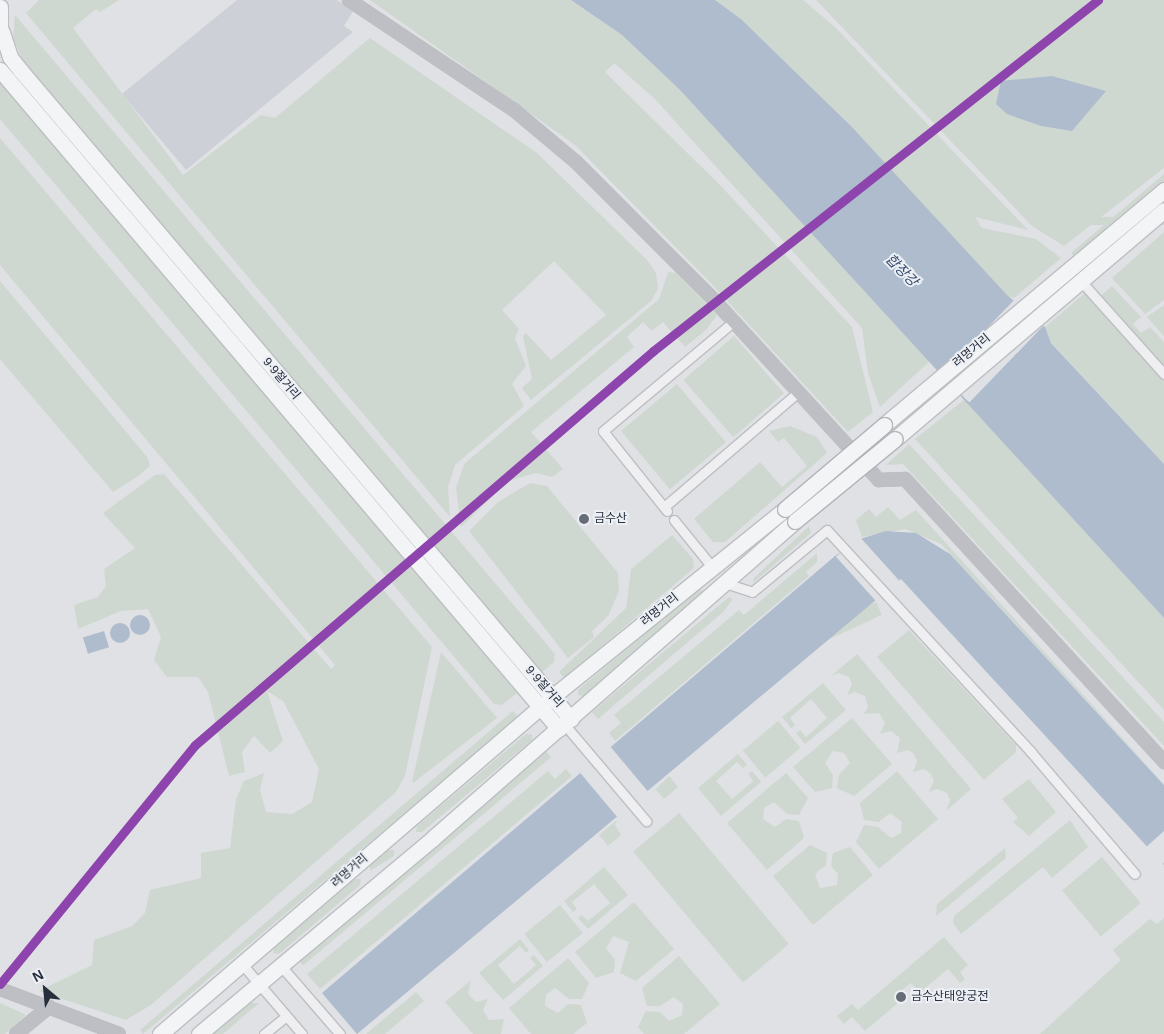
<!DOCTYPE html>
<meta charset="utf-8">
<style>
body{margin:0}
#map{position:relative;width:1164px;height:1034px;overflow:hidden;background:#dfe1e4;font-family:Helvetica,"Noto Sans KR",sans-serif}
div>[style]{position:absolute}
.built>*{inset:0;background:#cdd0d7}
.green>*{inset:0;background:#cfd8d0;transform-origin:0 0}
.water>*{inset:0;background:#aebcce;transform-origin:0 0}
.round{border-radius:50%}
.pier>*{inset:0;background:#dfe1e4;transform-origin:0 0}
.roads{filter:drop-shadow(1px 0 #bdbfc2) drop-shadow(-1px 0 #bdbfc2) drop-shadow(0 1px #bdbfc2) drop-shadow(0 -1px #bdbfc2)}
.street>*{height:9px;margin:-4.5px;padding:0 4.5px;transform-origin:4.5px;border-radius:4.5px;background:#efeff1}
.secondary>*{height:12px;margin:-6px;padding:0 6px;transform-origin:6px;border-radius:6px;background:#bdbfc4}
.highway>*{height:15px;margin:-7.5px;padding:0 7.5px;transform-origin:7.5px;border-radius:7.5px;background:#f3f4f5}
.bridges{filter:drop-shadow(1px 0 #b1b4b9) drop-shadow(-1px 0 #b1b4b9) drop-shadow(0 1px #b1b4b9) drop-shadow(0 -1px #b1b4b9)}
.highway-bridge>*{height:15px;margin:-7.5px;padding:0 7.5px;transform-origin:7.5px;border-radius:7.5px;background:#f3f4f5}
.metro-1>*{height:9px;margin:-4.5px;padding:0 4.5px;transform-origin:4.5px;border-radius:4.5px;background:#8e44ad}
.dots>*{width:14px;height:14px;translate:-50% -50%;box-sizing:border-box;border:2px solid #eceff4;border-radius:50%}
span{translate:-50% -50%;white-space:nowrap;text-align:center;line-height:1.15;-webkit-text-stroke:4px #eceff4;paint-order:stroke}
.street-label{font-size:12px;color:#272e3c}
.poi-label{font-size:12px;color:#272e3c}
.left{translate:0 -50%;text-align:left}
.water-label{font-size:14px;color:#334a6e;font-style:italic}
.north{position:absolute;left:20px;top:964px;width:50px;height:50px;-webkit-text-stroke:4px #eceff4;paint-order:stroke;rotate:332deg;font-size:14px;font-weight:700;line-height:20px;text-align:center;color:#272e3c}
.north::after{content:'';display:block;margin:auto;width:18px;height:22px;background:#272e3c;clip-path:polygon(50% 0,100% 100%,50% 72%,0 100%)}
</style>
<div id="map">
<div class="built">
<div style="clip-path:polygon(237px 0,337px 0,353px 11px,344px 26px,353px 32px,186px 170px,122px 94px)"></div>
</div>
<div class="green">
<div style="clip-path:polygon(39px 0,119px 0,100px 12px,96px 9px,73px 28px,183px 175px,261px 115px,275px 118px,370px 38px,537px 153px,647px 260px,656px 273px,658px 289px,651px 301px,531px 400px,522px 388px,532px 379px,523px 336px,526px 333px,551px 360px,606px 315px,554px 261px,502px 310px,519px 329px,515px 338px,526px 366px,512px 384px,524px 406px,455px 465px,448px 487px,450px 517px,26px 13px)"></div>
<div style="clip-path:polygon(370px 0,571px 0,622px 35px,680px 90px,931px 360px,880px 407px,868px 373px,862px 328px,654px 98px,614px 63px,605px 72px,721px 186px,852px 327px,873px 412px,848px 432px,707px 279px,575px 145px)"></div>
<div style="clip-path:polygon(715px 0,803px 0,835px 27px,1028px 230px,975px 217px,982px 228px,1036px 239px,1061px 258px,1014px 298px,1007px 296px,852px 127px,741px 19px)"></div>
<div style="clip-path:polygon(816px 0,1164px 0,1164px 168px,1064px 246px,1032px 226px)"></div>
<div style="clip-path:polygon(15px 15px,555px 654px,554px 662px,540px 674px,24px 63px,13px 38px)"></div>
<div style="clip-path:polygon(0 81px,517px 693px,502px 705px,494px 704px,0 119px)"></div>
<div style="clip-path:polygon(0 138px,432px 647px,405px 776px,396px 792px,151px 1005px,126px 1020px,39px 991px,92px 965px,94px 940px,132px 926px,145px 913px,150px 890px,201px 878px,201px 853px,230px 848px,236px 799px,244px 781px,264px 773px,260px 790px,266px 812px,292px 814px,312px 802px,319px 769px,283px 701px,267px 691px,283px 741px,270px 753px,254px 736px,242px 752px,245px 772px,229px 776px,208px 692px,198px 677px,167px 677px,154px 660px,161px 637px,148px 609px,121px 611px,78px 629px,74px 605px,98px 597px,106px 586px,104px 569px,135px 548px,103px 513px,155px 475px,164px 474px,331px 669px,335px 665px,0 265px)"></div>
<div style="clip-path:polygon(1164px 174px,1164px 181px,1074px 256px,1071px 253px)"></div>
<div style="left:1164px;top:217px;width:8px;height:94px;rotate:90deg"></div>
<div style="clip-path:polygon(1164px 232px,1164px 300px,1145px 314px,1112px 278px)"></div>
<div style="clip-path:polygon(668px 272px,676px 273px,717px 315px,706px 330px,685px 347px,663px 322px,652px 331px,643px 322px,627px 337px,634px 347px,531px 432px,563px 469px,552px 477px,536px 473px,508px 481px,461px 527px,456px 488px,464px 464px,659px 299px)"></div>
<div style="clip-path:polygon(0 281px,148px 458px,150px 466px,138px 476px,113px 492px,0 359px)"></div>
<div style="clip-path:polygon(1112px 286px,1141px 317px,1133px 324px,1141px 333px,1150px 327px,1164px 342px,1164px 370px,1098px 298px)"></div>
<div style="clip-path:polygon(1085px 293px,1164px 378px,1164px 464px,1048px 339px,1045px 327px)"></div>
<div style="clip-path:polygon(1164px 305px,1164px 336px,1147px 317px)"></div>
<div style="left:734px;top:336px;width:76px;height:67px;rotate:49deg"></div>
<div style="left:677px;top:384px;width:76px;height:73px;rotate:50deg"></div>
<div style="clip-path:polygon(965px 399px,1164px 618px,1164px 710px,915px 439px)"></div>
<div style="clip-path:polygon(790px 426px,817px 437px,827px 453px,725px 542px,713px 542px,694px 519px,760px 462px,782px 487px,807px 466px,784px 438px,778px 442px,769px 431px)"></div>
<div style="clip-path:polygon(909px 444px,1164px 722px,1164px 746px,903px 464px,886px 465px)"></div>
<div style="clip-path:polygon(530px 483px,547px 486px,618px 573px,619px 591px,608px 616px,592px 631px,594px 637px,568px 658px,469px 531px,498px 502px)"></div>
<div style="clip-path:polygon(888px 507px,900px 520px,916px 510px,1164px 784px,941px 544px,905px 529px,862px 537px,856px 520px,869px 509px,876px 517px)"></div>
<div style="clip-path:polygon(809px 526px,811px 533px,753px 583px,754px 578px)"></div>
<div style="clip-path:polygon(672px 535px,693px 559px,694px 568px,564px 678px,559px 672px,626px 608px,631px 569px)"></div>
<div style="clip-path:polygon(817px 553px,817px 562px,806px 572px,809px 576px,615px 741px,609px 733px,621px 723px,614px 715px,739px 610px,744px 615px)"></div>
<div style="clip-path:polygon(697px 590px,703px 590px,702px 596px,584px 696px,578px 695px,578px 690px)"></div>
<div style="clip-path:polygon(729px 597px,733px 599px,723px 612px,598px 719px,592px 712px)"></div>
<div style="left:876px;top:602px;width:14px;height:61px;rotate:65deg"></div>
<div style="clip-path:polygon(909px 630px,1016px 745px,1016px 752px,984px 780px,877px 657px)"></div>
<div style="clip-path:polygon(441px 652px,497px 718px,413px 783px,412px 782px)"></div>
<div style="clip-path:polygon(857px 654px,971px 789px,946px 811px,950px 800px,947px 793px,937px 789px,929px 792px,934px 781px,931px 774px,924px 769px,913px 772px,917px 762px,914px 754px,908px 750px,897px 753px,900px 738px,891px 731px,880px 734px,885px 723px,879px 713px,864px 714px,868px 707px,865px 696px,855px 692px,847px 695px,852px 684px,849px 677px,838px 673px,831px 676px)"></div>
<div style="clip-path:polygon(823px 683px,846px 710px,805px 744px,796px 733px,800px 730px,806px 737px,827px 718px,811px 699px,790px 718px,795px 725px,791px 728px,782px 717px)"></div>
<div style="clip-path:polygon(513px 711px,518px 717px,143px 1034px,140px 1030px)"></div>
<div style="clip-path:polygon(852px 718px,892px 764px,854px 796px,837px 788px,839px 775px,850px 763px,844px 753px,833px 751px,825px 763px,833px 775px,832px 788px,815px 792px,793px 767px)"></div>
<div style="left:778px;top:721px;width:35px;height:46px;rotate:50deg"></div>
<div style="clip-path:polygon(526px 734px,532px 734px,532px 740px,422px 832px,416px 832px,417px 826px)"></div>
<div style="left:546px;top:751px;width:8px;height:324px;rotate:50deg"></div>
<div style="clip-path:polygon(738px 754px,747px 765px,743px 768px,737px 762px,716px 781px,732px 799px,753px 781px,748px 774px,752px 771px,761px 782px,721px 816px,698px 788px)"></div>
<div style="clip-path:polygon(566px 769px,572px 776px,320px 989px,307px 974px,548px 771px,555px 779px)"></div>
<div style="clip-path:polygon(897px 771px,938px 819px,879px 869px,856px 842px,864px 825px,878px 827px,891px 838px,901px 833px,902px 822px,890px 813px,879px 822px,864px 820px,860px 803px)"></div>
<div style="clip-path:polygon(786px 773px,808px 798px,799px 815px,787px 814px,774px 802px,764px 808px,763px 819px,775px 827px,786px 819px,799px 821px,804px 838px,767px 870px,727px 823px)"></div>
<div style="clip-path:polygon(669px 776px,678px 787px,664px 799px,656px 790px,651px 794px)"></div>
<div style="clip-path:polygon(1029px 779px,1056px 812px,1029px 836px,1013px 822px,1018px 818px,1002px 799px)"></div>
<div style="left:679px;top:813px;width:171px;height:60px;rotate:50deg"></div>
<div style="clip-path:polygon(617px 820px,615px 825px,621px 835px,608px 846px,599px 835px)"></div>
<div style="clip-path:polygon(1070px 820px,1088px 847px,1052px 878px,1043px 867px,961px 934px,953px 923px,954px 916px)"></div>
<div style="clip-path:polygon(810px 845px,827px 853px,826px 865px,815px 874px,820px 888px,837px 885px,838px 874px,831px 866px,833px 853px,850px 847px,873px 875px,813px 925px,773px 876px)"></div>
<div style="clip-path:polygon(1005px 848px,1006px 858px,936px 916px,937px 904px)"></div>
<div style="clip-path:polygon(389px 850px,394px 850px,394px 856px,370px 871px,370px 865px)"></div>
<div style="left:1102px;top:857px;width:60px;height:52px;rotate:50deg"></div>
<div style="clip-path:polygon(604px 867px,628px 895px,588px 929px,578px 918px,582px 915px,588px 921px,610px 903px,594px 884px,572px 902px,577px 909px,573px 912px,564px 901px)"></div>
<div style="clip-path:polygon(355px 879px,361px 879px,360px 885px,279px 954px,273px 953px,274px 948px)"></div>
<div style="clip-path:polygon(634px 902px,674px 949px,636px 981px,620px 973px,629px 942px,613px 936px,606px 949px,615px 959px,614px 972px,596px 978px,575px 952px)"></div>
<div style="left:560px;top:905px;width:36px;height:46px;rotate:51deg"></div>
<div style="clip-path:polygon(1164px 918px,1164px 1034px,1040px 1034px,1121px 960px,1113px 950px,1150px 919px,1157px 924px)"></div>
<div style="clip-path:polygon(944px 937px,968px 965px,960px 972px,965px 979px,960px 983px,948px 969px,920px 992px,911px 983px,894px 997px,898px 1003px,865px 1031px,852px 1017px,844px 1024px,837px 1016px,852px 1004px,858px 1010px)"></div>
<div style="clip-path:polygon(520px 939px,529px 950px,526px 953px,520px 946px,498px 965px,514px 984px,536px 965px,530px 958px,534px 955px,543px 966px,503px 1000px,479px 973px)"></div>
<div style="clip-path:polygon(679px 956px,720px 1004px,684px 1034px,644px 1034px,638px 1027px,646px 1011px,660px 1012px,669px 1021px,682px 1015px,683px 1004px,674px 997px,660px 1006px,647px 1006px,642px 988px)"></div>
<div style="clip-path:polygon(568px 958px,589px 983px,582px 999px,569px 999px,555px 988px,546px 995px,545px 1006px,558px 1013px,568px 1004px,581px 1005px,587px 1023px,573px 1034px,531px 1034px,509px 1008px)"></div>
<div style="clip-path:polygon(471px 980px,468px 994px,476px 1002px,488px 999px,483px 1010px,489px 1020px,504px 1019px,501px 1034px,473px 1034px,445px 1002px)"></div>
<div style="clip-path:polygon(416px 992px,424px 1001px,385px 1034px,366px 1034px)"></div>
<div style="clip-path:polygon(0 1003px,26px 1015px,5px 1034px,0 1034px)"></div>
<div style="clip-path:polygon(251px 1003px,259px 1003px,223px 1034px,213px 1034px)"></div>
</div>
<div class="water">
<div style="clip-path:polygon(571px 0,715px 0,741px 19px,852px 127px,1007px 295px,1045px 327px,1051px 343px,1164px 464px,1164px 618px,680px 90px,622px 35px)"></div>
<div style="clip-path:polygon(1052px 76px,1106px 91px,1072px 131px,1041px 126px,1007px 114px,996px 104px,1001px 81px)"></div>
<div style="clip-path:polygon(886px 531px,916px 533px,950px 554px,1164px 785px,1164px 865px,901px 579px,357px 1034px,322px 993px,835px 556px,860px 539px)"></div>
<div class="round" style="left:130px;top:615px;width:20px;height:20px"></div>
<div class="round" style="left:110px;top:623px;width:20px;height:20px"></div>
<div style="left:104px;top:631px;width:17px;height:22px;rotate:73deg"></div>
</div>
<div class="pier">
<div style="left:1017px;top:297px;width:39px;height:109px;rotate:44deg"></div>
<div style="left:859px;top:536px;width:62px;height:31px;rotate:48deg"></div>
<div style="left:609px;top:745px;width:64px;height:40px;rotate:50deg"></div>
<div style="clip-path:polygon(1164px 831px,1164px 863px,1161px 865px,1145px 848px)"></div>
</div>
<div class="roads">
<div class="street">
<div style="left:1080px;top:280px;width:126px;rotate:48.2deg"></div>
<div style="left:664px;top:507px;width:177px;rotate:-40.6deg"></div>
<div style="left:667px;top:511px;width:102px;rotate:-128.7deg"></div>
<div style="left:603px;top:431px;width:171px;rotate:-40deg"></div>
<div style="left:674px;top:520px;width:62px;rotate:50.9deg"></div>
<div style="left:725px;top:583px;width:28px;rotate:18deg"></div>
<div style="left:752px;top:592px;width:97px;rotate:-39.6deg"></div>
<div style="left:827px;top:530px;width:301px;rotate:47.4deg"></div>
<div style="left:1031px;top:752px;width:160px;rotate:49.6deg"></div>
<div style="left:565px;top:725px;width:126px;rotate:49.8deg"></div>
<div style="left:242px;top:964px;width:92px;rotate:49.4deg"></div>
<div style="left:281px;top:966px;width:90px;rotate:49.1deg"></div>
<div style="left:264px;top:1034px;width:28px;rotate:-39deg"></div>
</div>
<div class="secondary">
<div style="left:349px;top:0;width:198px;rotate:33.7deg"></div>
<div style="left:514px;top:110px;width:81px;rotate:40deg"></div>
<div style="left:576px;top:162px;width:194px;rotate:45deg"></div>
<div style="left:713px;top:299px;width:246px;rotate:47.5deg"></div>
<div style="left:879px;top:480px;width:26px;rotate:-2deg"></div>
<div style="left:905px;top:479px;width:384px;rotate:47.5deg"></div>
<div style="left:0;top:989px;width:127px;rotate:20.7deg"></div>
<div style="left:16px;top:1034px;width:43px;rotate:-39.3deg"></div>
</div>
<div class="highway">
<div style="left:0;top:7px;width:29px;rotate:90deg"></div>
<div style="left:2px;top:32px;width:26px;rotate:72deg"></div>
<div style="left:10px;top:57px;width:18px;rotate:52deg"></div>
<div style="left:21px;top:71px;width:850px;rotate:49.68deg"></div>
<div style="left:0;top:70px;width:864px;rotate:49.69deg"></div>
<div style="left:884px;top:425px;width:366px;rotate:-40deg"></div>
<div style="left:895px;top:439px;width:353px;rotate:-40.4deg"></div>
<div style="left:160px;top:1034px;width:517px;rotate:-40.69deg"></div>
<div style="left:552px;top:697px;width:299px;rotate:-38.9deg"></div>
<div style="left:199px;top:1034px;width:305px;rotate:-39.9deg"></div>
<div style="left:433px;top:838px;width:481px;rotate:-41.2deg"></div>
</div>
</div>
<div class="bridges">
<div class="highway-bridge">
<div style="left:785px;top:509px;width:130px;rotate:-40.3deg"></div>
<div style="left:795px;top:521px;width:129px;rotate:-39.4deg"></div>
</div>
</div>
<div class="metro-1">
<div style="left:0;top:984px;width:308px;rotate:-50.8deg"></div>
<div style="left:195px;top:745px;width:604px;rotate:-40.7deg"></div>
<div style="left:653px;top:351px;width:567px;rotate:-38.27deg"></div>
</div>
<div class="dots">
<div style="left:584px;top:519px;background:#676d77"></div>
<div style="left:901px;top:997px;background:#676d77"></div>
</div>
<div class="street-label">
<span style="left:972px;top:351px;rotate:-40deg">려명거리</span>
<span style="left:281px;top:379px;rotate:50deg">9·9절거리</span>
<span style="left:660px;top:610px;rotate:-39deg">려명거리</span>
<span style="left:544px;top:687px;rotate:49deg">9·9절거리</span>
<span style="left:350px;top:871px;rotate:-41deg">려명거리</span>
</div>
<div class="poi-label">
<span class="left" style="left:594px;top:519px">금수산</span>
<span class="left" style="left:911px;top:997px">금수산태양궁전</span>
</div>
<div class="water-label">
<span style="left:902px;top:270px;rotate:45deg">합장강</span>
</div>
<div class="north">N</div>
</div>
